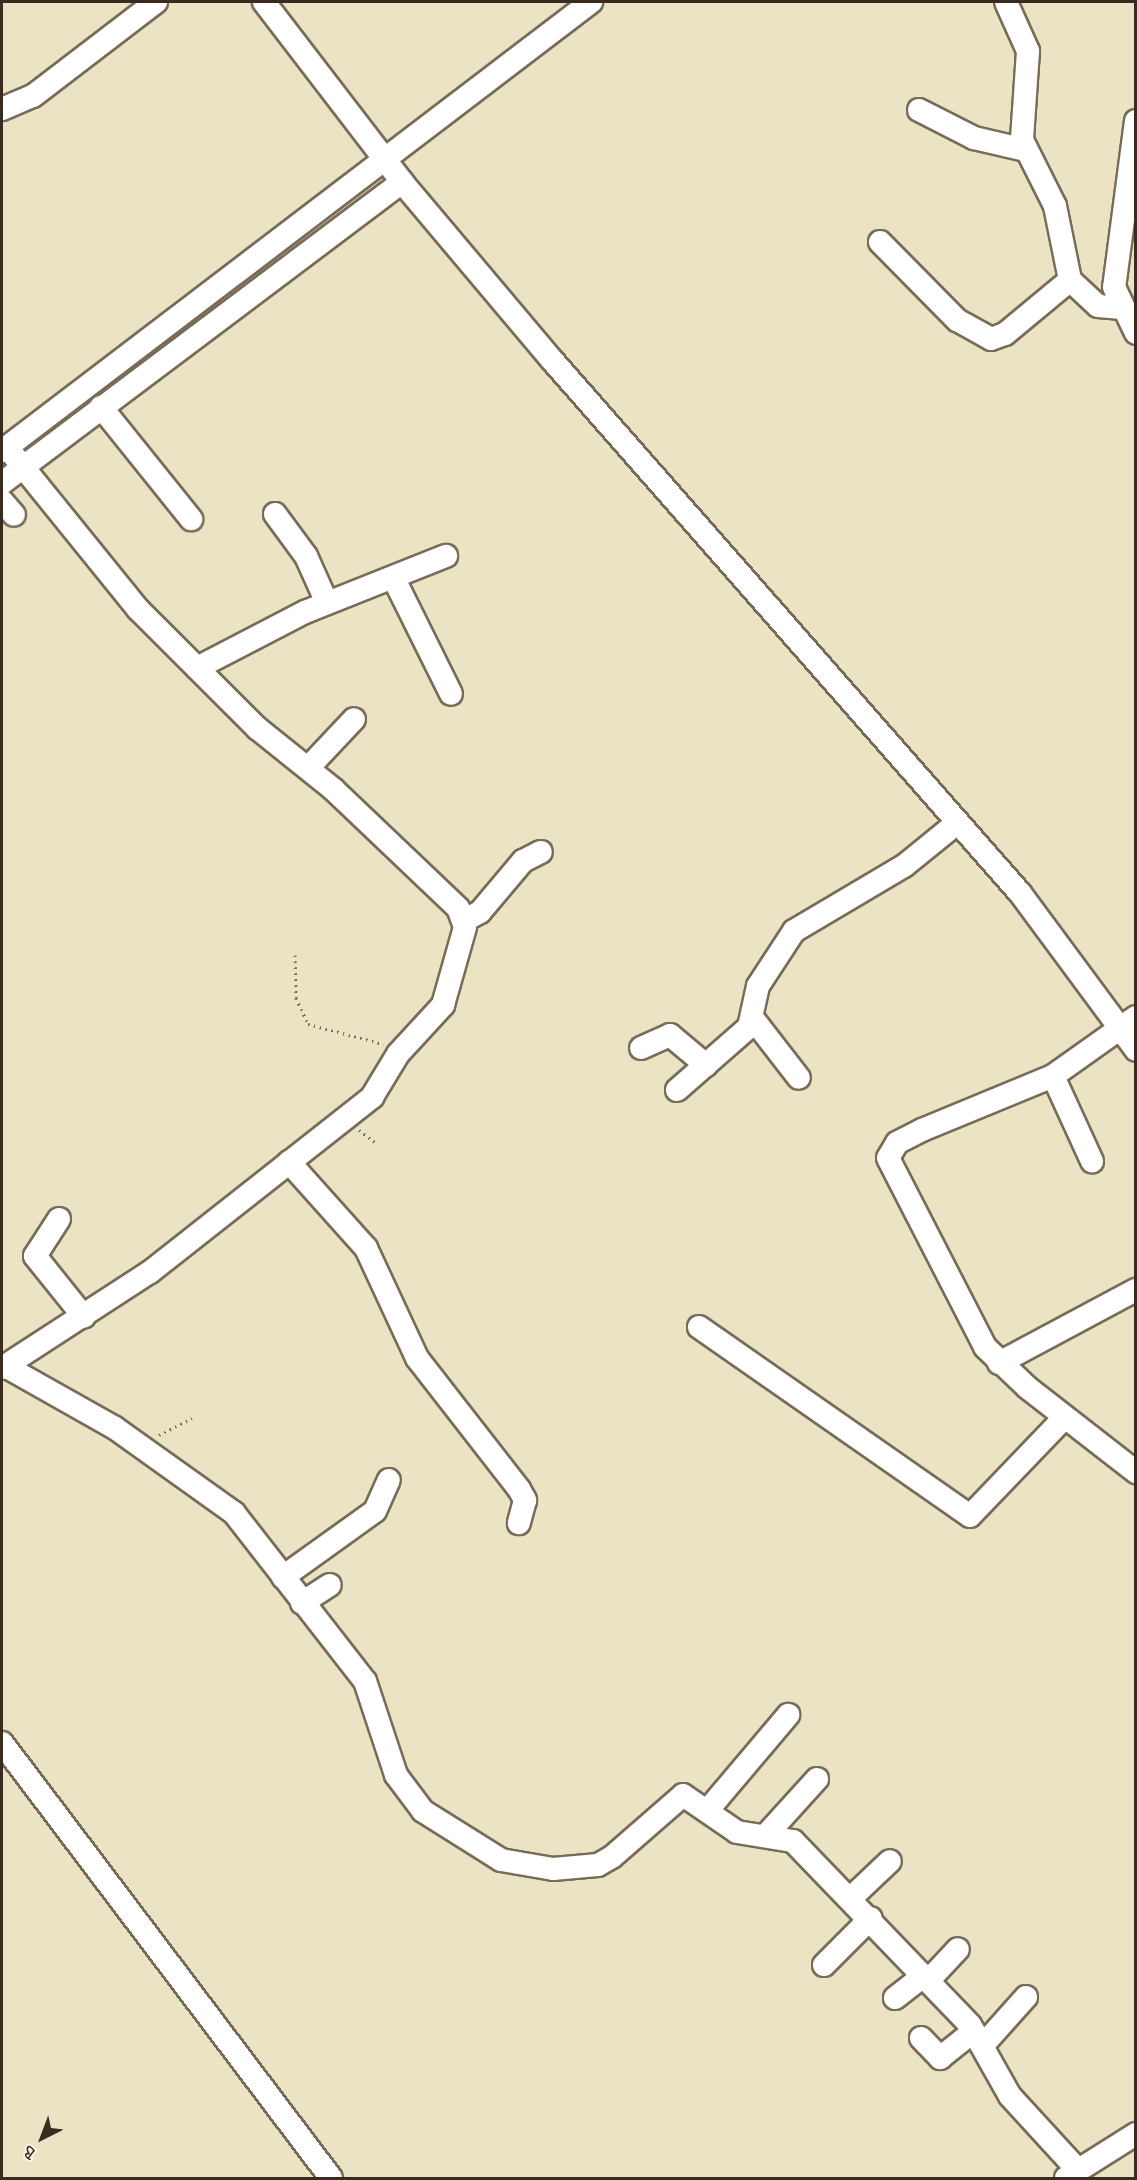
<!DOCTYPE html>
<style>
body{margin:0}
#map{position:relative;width:1137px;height:2180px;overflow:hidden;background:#ebe4c4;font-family:"Indie Flower",sans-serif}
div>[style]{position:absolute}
.path>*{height:3px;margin-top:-1.5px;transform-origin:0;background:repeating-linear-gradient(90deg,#796b58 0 1.5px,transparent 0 6px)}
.roads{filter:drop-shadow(2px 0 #796b58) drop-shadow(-2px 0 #796b58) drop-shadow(0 2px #796b58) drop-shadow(0 -2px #796b58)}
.minor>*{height:22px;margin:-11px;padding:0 11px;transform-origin:11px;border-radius:11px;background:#fff}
span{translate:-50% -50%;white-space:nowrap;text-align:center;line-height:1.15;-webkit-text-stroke:4.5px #fcf5e5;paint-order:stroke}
.frame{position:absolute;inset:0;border:3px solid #3b2a1e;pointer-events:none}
.north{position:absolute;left:12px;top:2108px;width:60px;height:60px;-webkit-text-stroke:4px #fcf5e5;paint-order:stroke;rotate:222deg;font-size:16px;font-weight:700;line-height:24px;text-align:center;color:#3b2a1e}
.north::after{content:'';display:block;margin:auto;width:21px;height:27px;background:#3b2a1e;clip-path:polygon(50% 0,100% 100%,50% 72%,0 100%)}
</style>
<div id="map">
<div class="path">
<div style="left:295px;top:955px;width:43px;rotate:88.7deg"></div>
<div style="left:296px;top:998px;width:29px;rotate:65deg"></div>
<div style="left:308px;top:1024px;width:78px;rotate:14.9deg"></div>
<div style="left:359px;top:1130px;width:20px;rotate:37deg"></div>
<div style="left:159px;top:1435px;width:37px;rotate:-27deg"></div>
</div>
<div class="roads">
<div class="minor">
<div style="left:264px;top:2px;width:227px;rotate:52.5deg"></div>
<div style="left:402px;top:182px;width:233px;rotate:49.9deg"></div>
<div style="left:552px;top:360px;width:709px;rotate:48.72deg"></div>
<div style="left:1020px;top:893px;width:195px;rotate:53.5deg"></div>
<div style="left:1006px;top:2px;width:54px;rotate:65.8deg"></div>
<div style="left:1028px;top:51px;width:89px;rotate:93.9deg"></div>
<div style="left:1022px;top:140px;width:74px;rotate:63.4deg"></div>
<div style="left:1055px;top:206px;width:76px;rotate:78.5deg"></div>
<div style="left:1070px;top:280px;width:38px;rotate:43deg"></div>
<div style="left:1098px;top:306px;width:21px;rotate:5deg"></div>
<div style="left:2px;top:109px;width:34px;rotate:-23deg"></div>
<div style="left:33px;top:96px;width:155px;rotate:-37.4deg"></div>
<div style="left:919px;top:110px;width:62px;rotate:27deg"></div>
<div style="left:974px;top:138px;width:53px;rotate:13deg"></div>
<div style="left:1136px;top:121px;width:167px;rotate:97.5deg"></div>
<div style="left:1114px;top:287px;width:51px;rotate:64.4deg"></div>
<div style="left:880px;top:242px;width:110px;rotate:45.4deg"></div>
<div style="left:957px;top:320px;width:39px;rotate:29deg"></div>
<div style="left:991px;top:339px;width:15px;rotate:-20deg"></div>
<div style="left:1005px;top:334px;width:85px;rotate:-39.7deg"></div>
<div style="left:101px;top:407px;width:144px;rotate:51.2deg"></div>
<div style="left:2px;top:451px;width:741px;rotate:-37.32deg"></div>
<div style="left:2px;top:483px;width:501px;rotate:-36.96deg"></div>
<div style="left:2px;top:501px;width:18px;rotate:49deg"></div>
<div style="left:275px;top:514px;width:52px;rotate:53.6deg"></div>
<div style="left:306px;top:556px;width:51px;rotate:65.9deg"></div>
<div style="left:394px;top:579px;width:128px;rotate:63.6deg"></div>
<div style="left:197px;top:668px;width:122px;rotate:-27.4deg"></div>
<div style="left:305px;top:612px;width:152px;rotate:-21.7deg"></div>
<div style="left:308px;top:768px;width:67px;rotate:-46.8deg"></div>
<div style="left:465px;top:920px;width:17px;rotate:-28deg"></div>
<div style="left:480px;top:912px;width:67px;rotate:-49.9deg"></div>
<div style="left:523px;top:861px;width:20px;rotate:-27deg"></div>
<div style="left:1136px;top:1017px;width:102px;rotate:144.6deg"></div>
<div style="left:1053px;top:1076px;width:142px;rotate:157.6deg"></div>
<div style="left:922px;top:1130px;width:28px;rotate:153deg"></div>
<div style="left:897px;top:1143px;width:17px;rotate:121deg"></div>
<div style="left:888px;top:1158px;width:212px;rotate:62.8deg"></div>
<div style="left:985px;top:1347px;width:59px;rotate:43.6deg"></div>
<div style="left:1028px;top:1388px;width:137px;rotate:37.9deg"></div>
<div style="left:754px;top:1020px;width:73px;rotate:52.2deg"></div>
<div style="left:641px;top:1048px;width:32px;rotate:-24deg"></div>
<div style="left:670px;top:1035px;width:47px;rotate:39.8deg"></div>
<div style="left:1053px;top:1076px;width:94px;rotate:65.4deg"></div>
<div style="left:677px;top:1090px;width:96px;rotate:-41.2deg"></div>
<div style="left:749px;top:1027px;width:42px;rotate:-77.6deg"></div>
<div style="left:758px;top:986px;width:66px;rotate:-56.8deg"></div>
<div style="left:794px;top:931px;width:128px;rotate:-30.6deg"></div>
<div style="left:904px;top:866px;width:68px;rotate:-39.1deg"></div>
<div style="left:289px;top:1162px;width:115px;rotate:48.2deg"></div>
<div style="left:366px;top:1248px;width:121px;rotate:65.1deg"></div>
<div style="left:417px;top:1358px;width:166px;rotate:52.1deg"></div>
<div style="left:519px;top:1489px;width:13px;rotate:61deg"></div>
<div style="left:525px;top:1500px;width:24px;rotate:105deg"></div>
<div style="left:59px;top:1219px;width:44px;rotate:123deg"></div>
<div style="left:35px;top:1256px;width:78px;rotate:51.2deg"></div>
<div style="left:699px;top:1327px;width:330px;rotate:34.9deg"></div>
<div style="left:970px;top:1516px;width:136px;rotate:-46.2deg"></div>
<div style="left:999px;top:1363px;width:155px;rotate:-28.1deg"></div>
<div style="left:5px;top:1366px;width:126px;rotate:29.4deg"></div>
<div style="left:115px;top:1428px;width:146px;rotate:35.5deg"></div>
<div style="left:234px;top:1513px;width:213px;rotate:52.1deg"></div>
<div style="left:365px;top:1681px;width:99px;rotate:71.7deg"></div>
<div style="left:396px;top:1775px;width:45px;rotate:53.1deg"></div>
<div style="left:423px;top:1811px;width:92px;rotate:32.1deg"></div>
<div style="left:501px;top:1860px;width:53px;rotate:9.8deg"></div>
<div style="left:553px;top:1869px;width:45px;rotate:-5.1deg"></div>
<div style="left:598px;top:1865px;width:16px;rotate:-30deg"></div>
<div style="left:612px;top:1857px;width:94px;rotate:-41.1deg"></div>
<div style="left:683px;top:1795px;width:65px;rotate:34.4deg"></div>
<div style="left:737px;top:1832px;width:57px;rotate:9.1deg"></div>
<div style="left:793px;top:1841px;width:255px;rotate:46.1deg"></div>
<div style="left:970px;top:2025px;width:81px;rotate:60.6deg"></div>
<div style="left:1010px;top:2096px;width:99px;rotate:47.5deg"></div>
<div style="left:2px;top:1368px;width:176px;rotate:-33deg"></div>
<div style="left:150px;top:1272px;width:283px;rotate:-38.2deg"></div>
<div style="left:372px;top:1097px;width:50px;rotate:-58.8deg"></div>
<div style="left:398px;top:1054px;width:67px;rotate:-47.4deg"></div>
<div style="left:443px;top:1005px;width:81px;rotate:-74.2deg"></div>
<div style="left:465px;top:927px;width:20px;rotate:-110deg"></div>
<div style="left:458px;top:908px;width:173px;rotate:-136.4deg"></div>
<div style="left:333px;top:789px;width:97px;rotate:-141.2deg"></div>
<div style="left:257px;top:728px;width:168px;rotate:-135deg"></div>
<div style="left:138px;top:609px;width:208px;rotate:-129deg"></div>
<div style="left:283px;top:1577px;width:113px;rotate:-35.7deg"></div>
<div style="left:375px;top:1511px;width:34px;rotate:-66deg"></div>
<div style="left:302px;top:1603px;width:33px;rotate:-33deg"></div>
<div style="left:2px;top:1743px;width:545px;rotate:52.9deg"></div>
<div style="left:707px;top:1811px;width:126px;rotate:-49.8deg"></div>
<div style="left:768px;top:1833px;width:73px;rotate:-47.8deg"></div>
<div style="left:852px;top:1897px;width:52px;rotate:-43.5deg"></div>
<div style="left:824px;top:1965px;width:66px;rotate:-45deg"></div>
<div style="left:929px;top:1980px;width:42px;rotate:-46.9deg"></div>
<div style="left:895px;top:1998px;width:37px;rotate:-38deg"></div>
<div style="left:921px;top:2038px;width:28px;rotate:46deg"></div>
<div style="left:940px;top:2058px;width:43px;rotate:-38.5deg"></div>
<div style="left:984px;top:2044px;width:63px;rotate:-48.2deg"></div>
<div style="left:1066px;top:2178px;width:83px;rotate:-32.2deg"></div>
</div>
</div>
<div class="frame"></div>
<div class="north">B</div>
</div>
